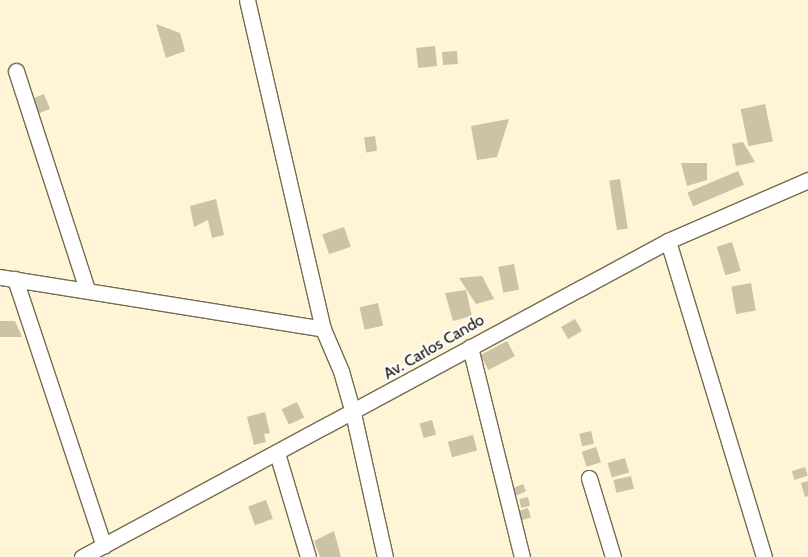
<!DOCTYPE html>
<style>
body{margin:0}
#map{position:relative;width:808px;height:557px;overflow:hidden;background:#fff4d6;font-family:Cabin,sans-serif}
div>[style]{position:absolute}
.building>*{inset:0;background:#ccc2a5;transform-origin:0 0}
.roads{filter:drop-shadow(1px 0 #756b51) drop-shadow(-1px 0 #756b51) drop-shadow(0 1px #756b51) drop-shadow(0 -1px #756b51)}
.minor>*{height:15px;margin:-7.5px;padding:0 7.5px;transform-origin:7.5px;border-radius:7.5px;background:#fff}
span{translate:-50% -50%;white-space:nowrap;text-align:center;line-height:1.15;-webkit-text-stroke:4px #fff;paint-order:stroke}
.street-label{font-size:16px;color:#141006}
</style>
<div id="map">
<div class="building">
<div style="clip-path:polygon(156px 24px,180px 33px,185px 51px,166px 58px)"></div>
<div style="left:435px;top:46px;width:20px;height:19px;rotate:84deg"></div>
<div style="left:457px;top:51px;width:13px;height:15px;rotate:86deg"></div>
<div style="left:44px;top:94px;width:16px;height:15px;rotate:68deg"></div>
<div style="left:765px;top:104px;width:38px;height:25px;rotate:78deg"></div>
<div style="clip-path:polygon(509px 119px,497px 157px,477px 160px,471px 126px)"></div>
<div style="left:375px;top:136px;width:15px;height:11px;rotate:82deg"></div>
<div style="clip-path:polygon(743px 142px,755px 162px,736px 166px,732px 144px)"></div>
<div style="clip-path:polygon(681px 163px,707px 163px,707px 180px,687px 186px)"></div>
<div style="left:738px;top:171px;width:15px;height:55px;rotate:67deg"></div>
<div style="left:620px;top:179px;width:50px;height:11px;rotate:81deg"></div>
<div style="clip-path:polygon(216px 199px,224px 235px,212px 238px,208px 220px,194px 227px,190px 206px)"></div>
<div style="left:344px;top:227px;width:21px;height:23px;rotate:71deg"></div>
<div style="left:732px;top:242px;width:30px;height:16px;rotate:73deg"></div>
<div style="left:514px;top:264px;width:26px;height:16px;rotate:79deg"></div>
<div style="clip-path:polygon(482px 276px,494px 299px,476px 304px,459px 278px)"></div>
<div style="left:751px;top:283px;width:28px;height:20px;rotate:80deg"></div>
<div style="clip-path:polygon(466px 290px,472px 316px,453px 321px,445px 293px)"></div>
<div style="left:378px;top:303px;width:23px;height:19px;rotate:77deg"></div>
<div style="left:575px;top:319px;width:14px;height:16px;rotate:60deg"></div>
<div style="clip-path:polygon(0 321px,15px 321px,22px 337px,0 337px)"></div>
<div style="left:507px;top:341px;width:17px;height:30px;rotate:62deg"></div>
<div style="left:297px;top:402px;width:17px;height:17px;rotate:65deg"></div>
<div style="clip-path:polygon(265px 412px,270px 433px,264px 434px,266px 442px,254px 445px,247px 417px)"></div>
<div style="left:432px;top:420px;width:15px;height:13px;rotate:74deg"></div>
<div style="left:591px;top:431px;width:13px;height:12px;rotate:77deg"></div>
<div style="left:473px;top:435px;width:16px;height:26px;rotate:75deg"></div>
<div style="left:596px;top:447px;width:16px;height:15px;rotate:72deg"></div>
<div style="left:625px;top:458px;width:15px;height:18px;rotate:74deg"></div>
<div style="left:805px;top:467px;width:9px;height:14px;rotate:72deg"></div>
<div style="left:631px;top:476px;width:13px;height:18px;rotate:77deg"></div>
<div style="clip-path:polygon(808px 481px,808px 496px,805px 497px,801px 483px)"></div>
<div style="left:523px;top:484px;width:8px;height:11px;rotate:67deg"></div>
<div style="left:528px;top:497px;width:9px;height:9px;rotate:77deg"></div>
<div style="left:266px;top:500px;width:20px;height:19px;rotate:70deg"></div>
<div style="left:528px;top:508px;width:10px;height:11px;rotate:73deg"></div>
<div style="clip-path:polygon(334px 531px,341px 557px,320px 557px,314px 541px)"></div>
</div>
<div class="roads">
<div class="minor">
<div style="left:247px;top:0;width:338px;rotate:77deg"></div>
<div style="left:323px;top:329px;width:46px;rotate:66.8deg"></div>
<div style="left:341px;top:371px;width:44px;rotate:74.1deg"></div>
<div style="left:353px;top:413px;width:148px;rotate:77.5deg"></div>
<div style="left:16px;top:71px;width:230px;rotate:72deg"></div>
<div style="left:668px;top:241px;width:330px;rotate:73.1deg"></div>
<div style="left:0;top:277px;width:327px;rotate:9.1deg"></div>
<div style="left:15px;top:279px;width:281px;rotate:71.6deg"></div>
<div style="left:470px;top:347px;width:216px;rotate:76.1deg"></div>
<div style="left:277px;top:453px;width:109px;rotate:73.4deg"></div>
<div style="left:589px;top:478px;width:83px;rotate:73.1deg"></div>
<div style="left:82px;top:557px;width:666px;rotate:-28.34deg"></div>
<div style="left:668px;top:241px;width:153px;rotate:-23.5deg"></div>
</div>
</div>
<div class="street-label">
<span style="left:434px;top:347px;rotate:-30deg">Av. Carlos Cando</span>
</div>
</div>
